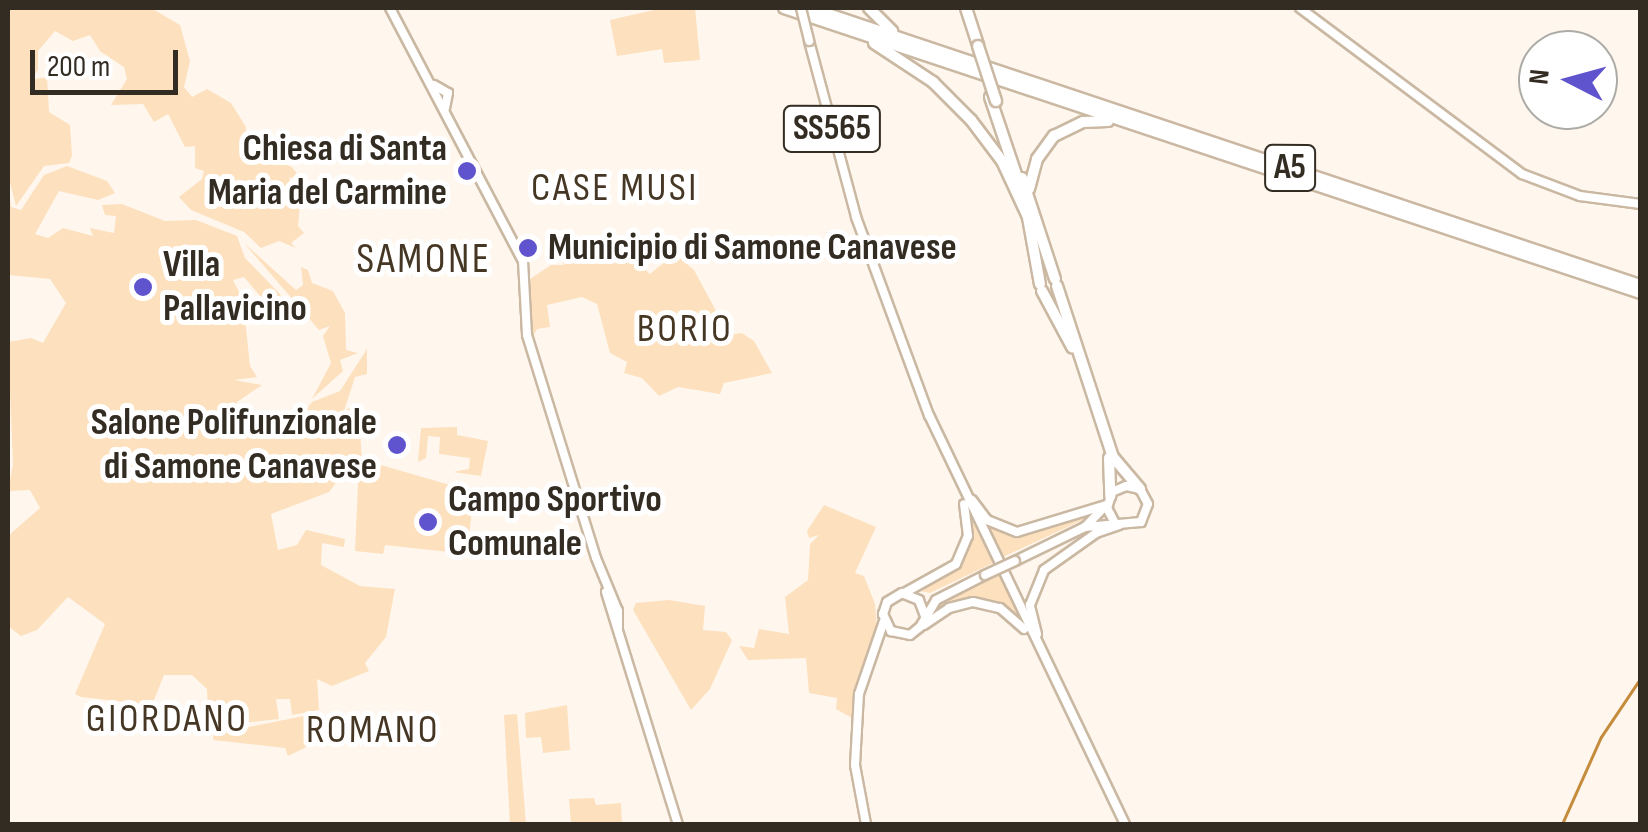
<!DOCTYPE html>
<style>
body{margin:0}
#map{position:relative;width:1648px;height:832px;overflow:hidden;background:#fff7ee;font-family:"Sofia Sans Condensed",sans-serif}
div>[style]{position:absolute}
.green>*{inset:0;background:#fde0bd}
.stream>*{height:2.5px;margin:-1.25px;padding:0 1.25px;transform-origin:1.25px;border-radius:1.25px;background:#c58c3d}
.roads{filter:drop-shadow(2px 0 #cab8a2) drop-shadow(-2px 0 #cab8a2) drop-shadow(0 2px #cab8a2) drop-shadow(0 -2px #cab8a2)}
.major>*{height:8px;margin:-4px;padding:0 4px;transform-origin:4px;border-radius:4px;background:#fff}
.highway>*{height:10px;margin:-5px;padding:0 5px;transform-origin:5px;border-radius:5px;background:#fff}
.bridges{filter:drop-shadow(2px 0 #cab8a2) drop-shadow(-2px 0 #cab8a2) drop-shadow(0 2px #cab8a2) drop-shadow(0 -2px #cab8a2)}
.major-bridge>*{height:8px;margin:-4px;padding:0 4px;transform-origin:4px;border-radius:4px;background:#fff}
.highway-bridge>*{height:10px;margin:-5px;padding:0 5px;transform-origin:5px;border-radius:5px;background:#fff}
.dots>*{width:28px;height:28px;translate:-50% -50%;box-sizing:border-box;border:5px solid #fff;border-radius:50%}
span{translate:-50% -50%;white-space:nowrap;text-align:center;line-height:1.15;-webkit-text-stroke:10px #fff;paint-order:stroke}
.shield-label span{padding:2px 8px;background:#fff;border:2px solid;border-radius:8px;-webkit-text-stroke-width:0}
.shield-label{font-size:35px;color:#332c23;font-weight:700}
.poi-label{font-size:38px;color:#332c23;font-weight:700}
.right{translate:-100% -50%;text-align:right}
.left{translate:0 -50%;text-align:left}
.neighbourhood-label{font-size:40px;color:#463725;letter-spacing:2.5px}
.quarter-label{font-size:42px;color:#463725;letter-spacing:2.5px}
.frame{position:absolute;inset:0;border:10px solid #332c23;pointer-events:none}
.north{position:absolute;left:1518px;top:30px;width:100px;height:100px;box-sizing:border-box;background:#fff;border:2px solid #adaba7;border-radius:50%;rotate:276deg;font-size:28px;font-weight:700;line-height:40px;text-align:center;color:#332c23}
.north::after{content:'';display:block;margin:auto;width:35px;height:45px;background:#5f54cd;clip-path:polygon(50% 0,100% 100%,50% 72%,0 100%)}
.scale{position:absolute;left:30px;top:50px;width:148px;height:45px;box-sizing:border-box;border:5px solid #332c23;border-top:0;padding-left:12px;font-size:30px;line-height:35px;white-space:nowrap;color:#332c23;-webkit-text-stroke:8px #fff;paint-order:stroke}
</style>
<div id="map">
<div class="green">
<div style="clip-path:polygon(8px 8px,151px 8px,180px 25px,190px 61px,184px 87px,192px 97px,207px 89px,231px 103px,246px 127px,247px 149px,292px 167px,299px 176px,289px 178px,294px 192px,301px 192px,298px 226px,304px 233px,291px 243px,296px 248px,279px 241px,261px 248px,244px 232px,191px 210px,179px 197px,202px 179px,204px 171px,195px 168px,195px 146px,185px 147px,168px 114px,154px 122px,143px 104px,111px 105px,127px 79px,124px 67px,100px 51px,90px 35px,73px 41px,55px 31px,38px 51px,38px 70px,30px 80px,47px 77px,49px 112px,70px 125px,72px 156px,69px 163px,44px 166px,16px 206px,8px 175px)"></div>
<div style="clip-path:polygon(663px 8px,695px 8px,700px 60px,664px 63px,662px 49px,617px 56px,610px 20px)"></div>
<div style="clip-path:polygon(67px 166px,107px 181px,115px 193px,98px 200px,59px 191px,35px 234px,48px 238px,63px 228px,93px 236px,90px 228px,114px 233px,116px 216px,105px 215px,102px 205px,122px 204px,165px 221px,196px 220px,237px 236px,245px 258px,280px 294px,288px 309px,266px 303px,244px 277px,233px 280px,243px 300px,250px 366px,257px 377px,234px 380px,262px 385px,237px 402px,236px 412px,255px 420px,260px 435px,295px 425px,312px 402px,340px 391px,367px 349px,367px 374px,355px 377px,344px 411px,353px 406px,352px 414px,359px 416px,362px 461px,355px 458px,329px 492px,271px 514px,278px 550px,297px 545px,306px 530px,345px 539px,344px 547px,322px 543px,321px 565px,360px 586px,395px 589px,386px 637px,365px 663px,369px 671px,332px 686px,317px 679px,319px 710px,292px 715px,290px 699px,276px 699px,279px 719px,243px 723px,208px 710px,207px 689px,192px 675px,164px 675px,152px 705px,81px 697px,75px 694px,105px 624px,68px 597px,37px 630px,21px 636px,8px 626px,8px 536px,40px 508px,30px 490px,8px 491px,13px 465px,8px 342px,31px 338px,43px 343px,66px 303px,50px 279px,8px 275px,8px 186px,11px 207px,21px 210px,44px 175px)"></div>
<div style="clip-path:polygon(575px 235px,632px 239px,637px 262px,650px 274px,666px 261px,681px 259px,694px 270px,729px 335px,742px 333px,754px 341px,772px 373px,724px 383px,720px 394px,678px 387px,659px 396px,642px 378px,624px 373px,627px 362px,610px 353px,597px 304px,582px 297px,547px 305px,550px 327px,537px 329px,533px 337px,530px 279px,551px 265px,564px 265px,553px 248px,567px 258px,582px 249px)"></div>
<div style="clip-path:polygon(244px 243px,296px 290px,303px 285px,301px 267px,308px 270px,312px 283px,333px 291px,345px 313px,346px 350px,358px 353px,340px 360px,343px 371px,312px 399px,331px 363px,323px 336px,330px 326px,319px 330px)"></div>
<div style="clip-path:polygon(457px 427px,457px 435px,488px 441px,481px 476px,453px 472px,469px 469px,470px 458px,439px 454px,440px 437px,428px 436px,426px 458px,418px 462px,421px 428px)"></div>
<div style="clip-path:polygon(367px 461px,474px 492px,467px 554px,385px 545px,383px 554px,355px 551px,358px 484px)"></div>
<div style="clip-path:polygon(824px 505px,876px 527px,855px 573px,864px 576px,875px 604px,878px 641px,859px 673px,852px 718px,836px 709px,837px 698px,809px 693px,806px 658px,748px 660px,739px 646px,754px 648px,759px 629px,789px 634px,785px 597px,808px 580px,810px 544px,819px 535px,809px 538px,807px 531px)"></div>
<div style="clip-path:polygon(1091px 516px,1001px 558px,983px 519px,1029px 534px)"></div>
<div style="clip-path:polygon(972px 520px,993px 563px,930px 593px,916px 590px,958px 565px)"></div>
<div style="clip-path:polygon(998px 573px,1020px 618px,979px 600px,950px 604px,930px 616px,939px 602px)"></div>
<div style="clip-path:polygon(669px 600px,705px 606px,703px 630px,726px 632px,732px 640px,710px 689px,691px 710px,633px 610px,636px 603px)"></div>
<div style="clip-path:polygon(567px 705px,570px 750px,543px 753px,541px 737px,526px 738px,525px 713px)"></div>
<div style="clip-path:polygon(319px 713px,338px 721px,337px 732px,288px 756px,285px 748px,213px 740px,215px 715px,249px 727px)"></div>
<div style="clip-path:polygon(517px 714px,526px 824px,510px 824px,504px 715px)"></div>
<div style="clip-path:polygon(594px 798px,596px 805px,621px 803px,622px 824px,571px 824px,569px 799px)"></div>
</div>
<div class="stream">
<div style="left:1562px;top:824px;width:95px;rotate:-65.9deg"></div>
<div style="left:1601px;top:737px;width:70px;rotate:-56.1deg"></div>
</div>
<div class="roads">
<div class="major">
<div style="left:390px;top:8px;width:286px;rotate:62.3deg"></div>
<div style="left:523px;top:261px;width:74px;rotate:86.9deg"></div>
<div style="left:527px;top:335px;width:233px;rotate:72.8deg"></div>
<div style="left:596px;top:558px;width:57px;rotate:67.5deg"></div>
<div style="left:618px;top:611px;width:16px;rotate:90deg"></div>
<div style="left:1300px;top:8px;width:277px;rotate:36.8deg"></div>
<div style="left:1522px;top:174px;width:62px;rotate:20.8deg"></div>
<div style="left:1580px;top:196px;width:61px;rotate:7.6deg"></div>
<div style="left:809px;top:41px;width:182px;rotate:75deg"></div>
<div style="left:856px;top:217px;width:211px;rotate:69.8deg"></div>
<div style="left:929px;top:415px;width:454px;rotate:64.4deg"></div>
<div style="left:434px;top:85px;width:16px;rotate:30deg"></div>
<div style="left:448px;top:93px;width:15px;rotate:101deg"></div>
<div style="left:972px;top:500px;width:25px;rotate:53deg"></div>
<div style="left:987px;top:520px;width:32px;rotate:22deg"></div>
<div style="left:1017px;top:532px;width:93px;rotate:-16.9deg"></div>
<div style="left:1085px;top:527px;width:56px;rotate:-5.1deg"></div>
<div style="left:1141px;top:522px;width:19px;rotate:-69deg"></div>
<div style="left:1148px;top:504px;width:17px;rotate:-118deg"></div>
<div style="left:1140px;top:489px;width:14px;rotate:-168deg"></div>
<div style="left:1126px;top:486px;width:15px;rotate:157deg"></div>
<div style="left:1112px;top:492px;width:17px;rotate:107deg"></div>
<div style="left:1107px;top:508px;width:17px;rotate:62deg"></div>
<div style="left:1015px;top:561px;width:78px;rotate:-25.9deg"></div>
<div style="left:1085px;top:527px;width:28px;rotate:-46deg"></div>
<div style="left:606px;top:592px;width:243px;rotate:72.8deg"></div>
<div style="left:906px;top:592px;width:57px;rotate:-29.2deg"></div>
<div style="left:956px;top:564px;width:30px;rotate:-67deg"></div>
<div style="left:968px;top:536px;width:32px;rotate:-97deg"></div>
<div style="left:925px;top:616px;width:17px;rotate:-111deg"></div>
<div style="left:919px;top:600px;width:18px;rotate:-158deg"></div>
<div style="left:902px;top:593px;width:17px;rotate:149deg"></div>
<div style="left:887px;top:602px;width:13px;rotate:108deg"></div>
<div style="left:883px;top:614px;width:19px;rotate:65deg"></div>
<div style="left:891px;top:631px;width:19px;rotate:12deg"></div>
<div style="left:910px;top:635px;width:13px;rotate:-39deg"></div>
<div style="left:920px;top:627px;width:31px;rotate:-59deg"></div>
<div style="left:936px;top:600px;width:55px;rotate:-27deg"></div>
<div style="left:924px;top:625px;width:30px;rotate:-34deg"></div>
<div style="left:949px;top:608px;width:25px;rotate:-14deg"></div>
<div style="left:973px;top:602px;width:28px;rotate:13deg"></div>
<div style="left:1000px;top:608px;width:32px;rotate:41deg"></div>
<div style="left:1037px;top:634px;width:30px;rotate:-104deg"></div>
<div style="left:1030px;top:605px;width:38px;rotate:-68deg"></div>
<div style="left:1044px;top:570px;width:64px;rotate:-35.4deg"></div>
<div style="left:1096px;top:533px;width:24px;rotate:-19deg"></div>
<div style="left:866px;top:824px;width:60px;rotate:-100.6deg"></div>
<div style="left:855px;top:765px;width:71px;rotate:-86.8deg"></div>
<div style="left:859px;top:694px;width:77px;rotate:-71.1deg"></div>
</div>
<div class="highway">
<div style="left:784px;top:8px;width:902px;rotate:18.41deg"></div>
<div style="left:810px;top:8px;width:875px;rotate:18.46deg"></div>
<div style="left:869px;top:8px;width:33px;rotate:45deg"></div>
<div style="left:966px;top:8px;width:40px;rotate:72deg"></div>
<div style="left:874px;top:43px;width:71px;rotate:33.5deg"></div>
<div style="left:933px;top:82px;width:54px;rotate:45deg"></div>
<div style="left:971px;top:120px;width:51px;rotate:52.9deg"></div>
<div style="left:1002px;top:161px;width:62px;rotate:65.1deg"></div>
<div style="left:990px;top:97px;width:94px;rotate:71.4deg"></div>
<div style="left:1022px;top:178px;width:106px;rotate:71.9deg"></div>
<div style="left:1029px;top:189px;width:31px;rotate:-75deg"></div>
<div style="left:1037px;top:159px;width:29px;rotate:-54deg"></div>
<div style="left:1054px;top:136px;width:32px;rotate:-26deg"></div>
<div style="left:1083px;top:122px;width:25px;rotate:-2deg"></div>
<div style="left:1027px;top:212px;width:73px;rotate:79.8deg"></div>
<div style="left:1057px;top:286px;width:180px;rotate:71.9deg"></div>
<div style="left:1113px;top:457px;width:42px;rotate:49.8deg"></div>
<div style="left:1042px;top:291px;width:64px;rotate:61.8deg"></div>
<div style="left:1109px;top:458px;width:38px;rotate:88deg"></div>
</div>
</div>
<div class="bridges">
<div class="major-bridge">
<div style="left:801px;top:8px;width:34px;rotate:76deg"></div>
<div style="left:985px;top:575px;width:33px;rotate:-25deg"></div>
</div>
<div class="highway-bridge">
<div style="left:978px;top:46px;width:58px;rotate:71.9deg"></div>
</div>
</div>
<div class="dots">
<div style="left:467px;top:171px;background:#5f54cd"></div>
<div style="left:528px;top:248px;background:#5f54cd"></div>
<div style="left:143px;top:287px;background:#5f54cd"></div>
<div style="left:397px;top:445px;background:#5f54cd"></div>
<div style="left:428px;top:522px;background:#5f54cd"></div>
</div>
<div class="shield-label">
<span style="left:832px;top:129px">SS565</span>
<span style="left:1290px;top:168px">A5</span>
</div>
<div class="poi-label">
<span class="right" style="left:447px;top:171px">Chiesa di Santa<br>Maria del Carmine</span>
<span class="left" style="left:548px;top:248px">Municipio di Samone Canavese</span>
<span class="left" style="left:163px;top:287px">Villa<br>Pallavicino</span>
<span class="right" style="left:377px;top:445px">Salone Polifunzionale<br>di Samone Canavese</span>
<span class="left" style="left:448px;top:522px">Campo Sportivo<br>Comunale</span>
</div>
<div class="neighbourhood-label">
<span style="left:615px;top:188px">CASE MUSI</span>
<span style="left:685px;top:329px">BORIO</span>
<span style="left:167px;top:719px">GIORDANO</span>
<span style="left:373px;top:730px">ROMANO</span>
</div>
<div class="quarter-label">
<span style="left:424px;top:260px">SAMONE</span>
</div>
<div class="frame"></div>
<div class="north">N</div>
<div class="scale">200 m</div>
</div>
